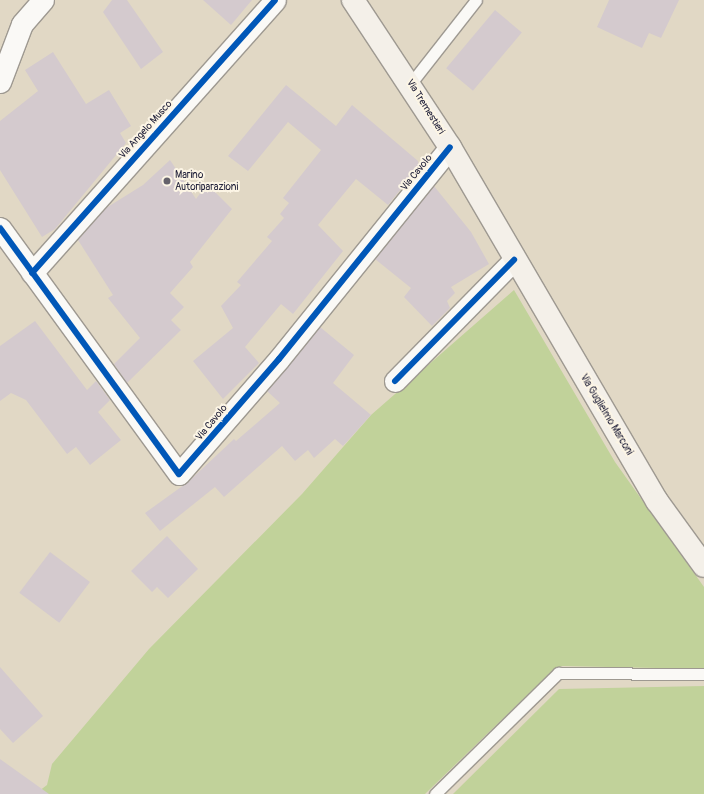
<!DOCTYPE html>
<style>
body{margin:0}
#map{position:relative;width:704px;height:794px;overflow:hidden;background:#e1d8c5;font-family:Pangolin,sans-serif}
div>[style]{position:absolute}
.green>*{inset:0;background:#c1d29a}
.building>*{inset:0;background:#d4cace;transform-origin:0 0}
.roads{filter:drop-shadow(1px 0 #9e9991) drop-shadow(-1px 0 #9e9991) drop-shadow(0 1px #9e9991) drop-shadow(0 -1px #9e9991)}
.service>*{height:11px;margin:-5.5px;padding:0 5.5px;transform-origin:5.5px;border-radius:5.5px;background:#faf9f6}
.minor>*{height:21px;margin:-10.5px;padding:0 10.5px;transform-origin:10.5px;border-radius:10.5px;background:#faf9f6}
.secondary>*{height:22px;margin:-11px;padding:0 11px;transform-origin:11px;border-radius:11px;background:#f4f0e9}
.cycleway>*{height:6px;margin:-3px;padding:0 3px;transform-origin:3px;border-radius:3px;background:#0057b8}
.dots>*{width:11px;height:11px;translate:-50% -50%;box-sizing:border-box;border:2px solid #fcf5e5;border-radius:50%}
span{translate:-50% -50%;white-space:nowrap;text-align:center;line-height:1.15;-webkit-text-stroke:4px #fcf5e5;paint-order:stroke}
.street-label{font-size:10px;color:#22223b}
.poi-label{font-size:10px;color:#22223b}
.left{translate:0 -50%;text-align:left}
</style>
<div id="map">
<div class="green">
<div style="clip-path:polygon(514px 290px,615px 462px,704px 587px,704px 669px,562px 666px,550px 673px,425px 794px,35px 794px,47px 785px,52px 764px,149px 649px,302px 494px,371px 415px)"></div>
<div style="clip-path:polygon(704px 686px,704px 794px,453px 794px,559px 689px)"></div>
</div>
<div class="building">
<div style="clip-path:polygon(112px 0,127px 0,163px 52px,141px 69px,103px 12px)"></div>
<div style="clip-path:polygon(203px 0,252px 0,231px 25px)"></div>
<div style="clip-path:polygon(609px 0,679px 0,661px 38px,649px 33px,642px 48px,597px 27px)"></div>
<div style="left:495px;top:10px;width:35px;height:76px;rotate:40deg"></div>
<div style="clip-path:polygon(53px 52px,86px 104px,109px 90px,131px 126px,120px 133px,126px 143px,55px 229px,42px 237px,0 170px,0 121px,38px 91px,25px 70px)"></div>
<div style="clip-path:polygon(286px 85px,336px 126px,352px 105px,418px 161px,419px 167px,388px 205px,356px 179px,318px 225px,343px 251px,293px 314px,281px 304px,245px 347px,259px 363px,223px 399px,193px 361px,233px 328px,221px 306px,241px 285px,237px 282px,272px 241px,267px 237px,284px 218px,280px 214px,289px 203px,283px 198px,321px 150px,288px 122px,248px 171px,228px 156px)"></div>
<div style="clip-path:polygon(170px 160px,196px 199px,207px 184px,232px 209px,190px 262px,193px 267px,170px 293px,184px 307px,171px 320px,181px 330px,127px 383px,114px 364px,140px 338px,108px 298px,113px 295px,78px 240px,106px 208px,143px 185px)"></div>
<div style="clip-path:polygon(434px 186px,471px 232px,489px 264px,451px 287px,455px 293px,447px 301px,450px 308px,432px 326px,404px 297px,411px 288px,375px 259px)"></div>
<div style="clip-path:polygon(35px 321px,87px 390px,96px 381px,110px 400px,98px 412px,121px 440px,90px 465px,76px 447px,67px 454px,26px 400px,11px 393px,0 401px,0 346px)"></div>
<div style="clip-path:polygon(320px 327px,354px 355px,333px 383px,371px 415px,343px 446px,335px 439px,314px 458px,308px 450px,295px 461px,282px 446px,224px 497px,215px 487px,160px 531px,145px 513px,188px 482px,234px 439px,236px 441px,280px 403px,267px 391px)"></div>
<div style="clip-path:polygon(167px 536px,198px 569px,168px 598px,157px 587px,152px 592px,131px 571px)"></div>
<div style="left:50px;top:552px;width:50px;height:51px;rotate:37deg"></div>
<div style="clip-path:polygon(0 667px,43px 716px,13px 743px,0 729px)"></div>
<div style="clip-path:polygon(0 759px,49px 794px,0 794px)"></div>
</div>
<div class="roads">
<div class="service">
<div style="left:411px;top:83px;width:105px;rotate:-51.9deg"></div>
<div style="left:435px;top:794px;width:173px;rotate:-44.5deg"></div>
<div style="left:558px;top:673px;width:146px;rotate:0.4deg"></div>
</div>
<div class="minor">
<div style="left:0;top:82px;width:62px;rotate:-69.2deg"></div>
<div style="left:22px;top:24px;width:32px;rotate:-49deg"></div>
<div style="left:0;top:228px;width:304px;rotate:54deg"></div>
<div style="left:179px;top:474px;width:152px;rotate:-49deg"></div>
<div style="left:279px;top:359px;width:272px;rotate:-51.1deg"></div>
<div style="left:32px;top:273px;width:365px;rotate:-48.3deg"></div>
<div style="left:395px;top:381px;width:170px;rotate:-45.5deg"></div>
</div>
<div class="secondary">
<div style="left:353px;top:0;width:176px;rotate:56.6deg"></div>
<div style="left:450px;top:147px;width:410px;rotate:59.7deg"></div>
<div style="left:657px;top:501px;width:80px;rotate:54.1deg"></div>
</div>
</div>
<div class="cycleway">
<div style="left:0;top:228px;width:304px;rotate:54deg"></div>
<div style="left:179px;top:474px;width:152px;rotate:-49deg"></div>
<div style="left:279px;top:359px;width:272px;rotate:-51.1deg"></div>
<div style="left:32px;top:273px;width:365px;rotate:-48.3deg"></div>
<div style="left:395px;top:381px;width:170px;rotate:-45.5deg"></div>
</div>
<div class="dots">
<div style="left:167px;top:181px;background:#65626b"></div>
</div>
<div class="street-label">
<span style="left:425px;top:107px;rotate:58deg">Via Tremestieri</span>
<span style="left:146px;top:130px;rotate:-48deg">Via Angelo Musco</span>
<span style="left:417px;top:173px;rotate:-51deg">Via Cavolo</span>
<span style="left:606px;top:415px;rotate:59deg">Via Guglielmo Marconi</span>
<span style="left:212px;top:423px;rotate:-50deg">Via Cavolo</span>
</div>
<div class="poi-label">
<span class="left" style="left:175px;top:181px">Marino<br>Autoriparazioni</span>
</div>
</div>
